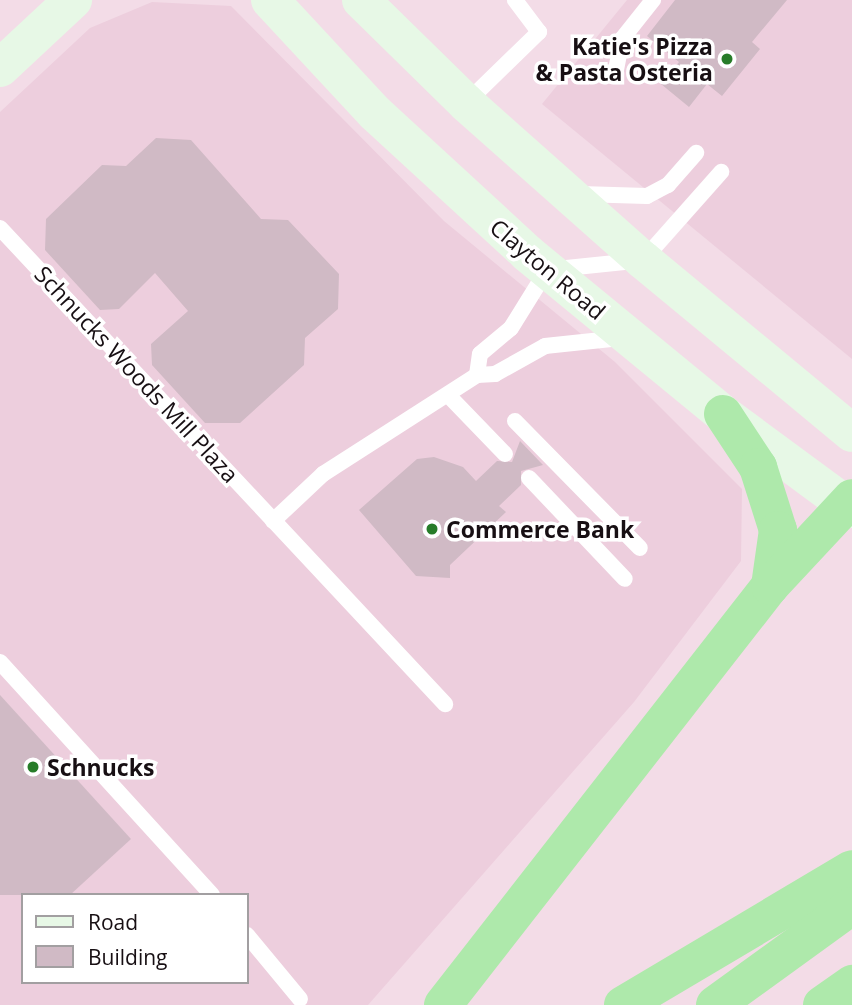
<!DOCTYPE html>
<style>
body{margin:0}
#map{position:relative;width:852px;height:1005px;overflow:hidden;background:#f3dce7;font-family:"Open Sans",sans-serif}
div>[style]{position:absolute}
.built>*{inset:0;background:#edcedd}
.building>*{inset:0;background:#d0bac5}
.lane>*{height:16px;margin:-8px;padding:0 8px;transform-origin:8px;border-radius:8px;background:#fff}
.secondary>*{height:38px;margin:-19px;padding:0 19px;transform-origin:19px;border-radius:19px;background:#e7f8e6}
.highway>*{height:38px;margin:-19px;padding:0 19px;transform-origin:19px;border-radius:19px;background:#aee9ab}
.dots>*{width:19px;height:19px;translate:-50% -50%;box-sizing:border-box;border:4px solid #fff;border-radius:50%}
span{translate:-50% -50%;white-space:nowrap;text-align:center;line-height:1.15;-webkit-text-stroke:7px #fff;paint-order:stroke}
.poi-label{font-size:23px;color:#170f13;font-weight:700}
.right{translate:-100% -50%;text-align:right}
.left{translate:0 -50%;text-align:left}
.street-label{font-size:23px;color:#170f13}
.legend{position:absolute;left:21px;top:893px;width:228px;height:91px;box-sizing:border-box;background:#fff;border:2px solid #a29fa1;margin:0;padding:9px 12px;list-style:none;font-size:21px;color:#170f13}
.legend li{display:flex;align-items:center;gap:14px;height:35px}
.legend b{width:35px;border:2px solid #a29fa1}
</style>
<div id="map">
<div class="built">
<div style="clip-path:polygon(627px 0,852px 0,852px 359px,542px 104px)"></div>
<div style="clip-path:polygon(evenodd,152px 2px,231px 6px,444px 221px,615px 362px,742px 489px,741px 561px,634px 702px,368px 1005px,0 1005px,0 112px,90px 28px,152px 2px,23px 895px,247px 895px,247px 982px,23px 982px,23px 895px)"></div>
</div>
<div class="building">
<div style="clip-path:polygon(675px 0,787px 0,752px 42px,760px 49px,722px 96px,707px 84px,689px 107px,661px 84px,679px 62px,647px 36px)"></div>
<div style="clip-path:polygon(156px 138px,191px 140px,261px 219px,288px 220px,339px 274px,338px 309px,305px 338px,304px 365px,240px 423px,205px 423px,152px 365px,151px 344px,188px 311px,155px 273px,119px 309px,100px 310px,45px 250px,46px 219px,102px 165px,126px 166px)"></div>
<div style="clip-path:polygon(520px 441px,543px 465px,521px 471px,521px 485px,499px 506px,506px 512px,450px 565px,450px 578px,416px 576px,359px 510px,417px 459px,434px 457px,463px 467px,476px 481px,497px 461px,512px 462px)"></div>
<div style="clip-path:polygon(0 695px,131px 839px,70px 895px,0 895px)"></div>
</div>
<div class="lane">
<div style="left:615px;top:75px;width:37px;rotate:-79deg"></div>
<div style="left:622px;top:39px;width:50px;rotate:-51.5deg"></div>
<div style="left:466px;top:103px;width:102px;rotate:-44.2deg"></div>
<div style="left:539px;top:32px;width:40px;rotate:-127deg"></div>
<div style="left:580px;top:194px;width:67px;rotate:1.7deg"></div>
<div style="left:647px;top:196px;width:24px;rotate:-28deg"></div>
<div style="left:668px;top:185px;width:43px;rotate:-48.8deg"></div>
<div style="left:0;top:228px;width:652px;rotate:46.93deg"></div>
<div style="left:477px;top:375px;width:21px;rotate:-82deg"></div>
<div style="left:480px;top:354px;width:40px;rotate:-40deg"></div>
<div style="left:511px;top:328px;width:68px;rotate:-58.2deg"></div>
<div style="left:547px;top:270px;width:97px;rotate:-5.9deg"></div>
<div style="left:643px;top:260px;width:118px;rotate:-48.4deg"></div>
<div style="left:477px;top:375px;width:18px;rotate:-3deg"></div>
<div style="left:495px;top:374px;width:57px;rotate:-29.2deg"></div>
<div style="left:545px;top:346px;width:76px;rotate:-6deg"></div>
<div style="left:448px;top:395px;width:82px;rotate:46deg"></div>
<div style="left:515px;top:421px;width:178px;rotate:45.5deg"></div>
<div style="left:529px;top:478px;width:139px;rotate:46.5deg"></div>
<div style="left:273px;top:521px;width:69px;rotate:-43.2deg"></div>
<div style="left:323px;top:474px;width:183px;rotate:-32.7deg"></div>
<div style="left:0;top:662px;width:315px;rotate:47.7deg"></div>
<div style="left:247px;top:935px;width:83px;rotate:50.4deg"></div>
</div>
<div class="secondary">
<div style="left:270px;top:0;width:154px;rotate:47.1deg"></div>
<div style="left:375px;top:113px;width:207px;rotate:42.6deg"></div>
<div style="left:527px;top:253px;width:254px;rotate:39.4deg"></div>
<div style="left:723px;top:414px;width:160px;rotate:36.4deg"></div>
<div style="left:361px;top:0;width:147px;rotate:44.4deg"></div>
<div style="left:466px;top:103px;width:237px;rotate:41.6deg"></div>
<div style="left:643px;top:260px;width:271px;rotate:39.6deg"></div>
<div style="left:0;top:68px;width:100px;rotate:-43deg"></div>
</div>
<div class="highway">
<div style="left:723px;top:414px;width:64px;rotate:56.6deg"></div>
<div style="left:758px;top:467px;width:66px;rotate:72.4deg"></div>
<div style="left:778px;top:530px;width:57px;rotate:98.1deg"></div>
<div style="left:443px;top:1005px;width:531px;rotate:-52.03deg"></div>
<div style="left:770px;top:586px;width:120px;rotate:-47deg"></div>
<div style="left:623px;top:1005px;width:266px;rotate:-30.7deg"></div>
<div style="left:715px;top:1005px;width:169px;rotate:-35.9deg"></div>
<div style="left:822px;top:1005px;width:37px;rotate:-35deg"></div>
</div>
<div class="dots">
<div style="left:727px;top:59px;background:#277c29"></div>
<div style="left:432px;top:529px;background:#277c29"></div>
<div style="left:33px;top:767px;background:#277c29"></div>
</div>
<div class="poi-label">
<span class="right" style="left:713px;top:59px">Katie's Pizza<br>&amp; Pasta Osteria</span>
<span class="left" style="left:446px;top:529px">Commerce Bank</span>
<span class="left" style="left:47px;top:767px">Schnucks</span>
</div>
<div class="street-label">
<span style="left:548px;top:269px;rotate:40deg">Clayton Road</span>
<span style="left:137px;top:374px;rotate:47deg">Schnucks Woods Mill Plaza</span>
</div>
<ul class="legend">
<li><b style="height:9px;background:#e7f8e6"></b>Road</li>
<li><b style="height:19px;background:#d0bac5"></b>Building</li>
</ul>
</div>
